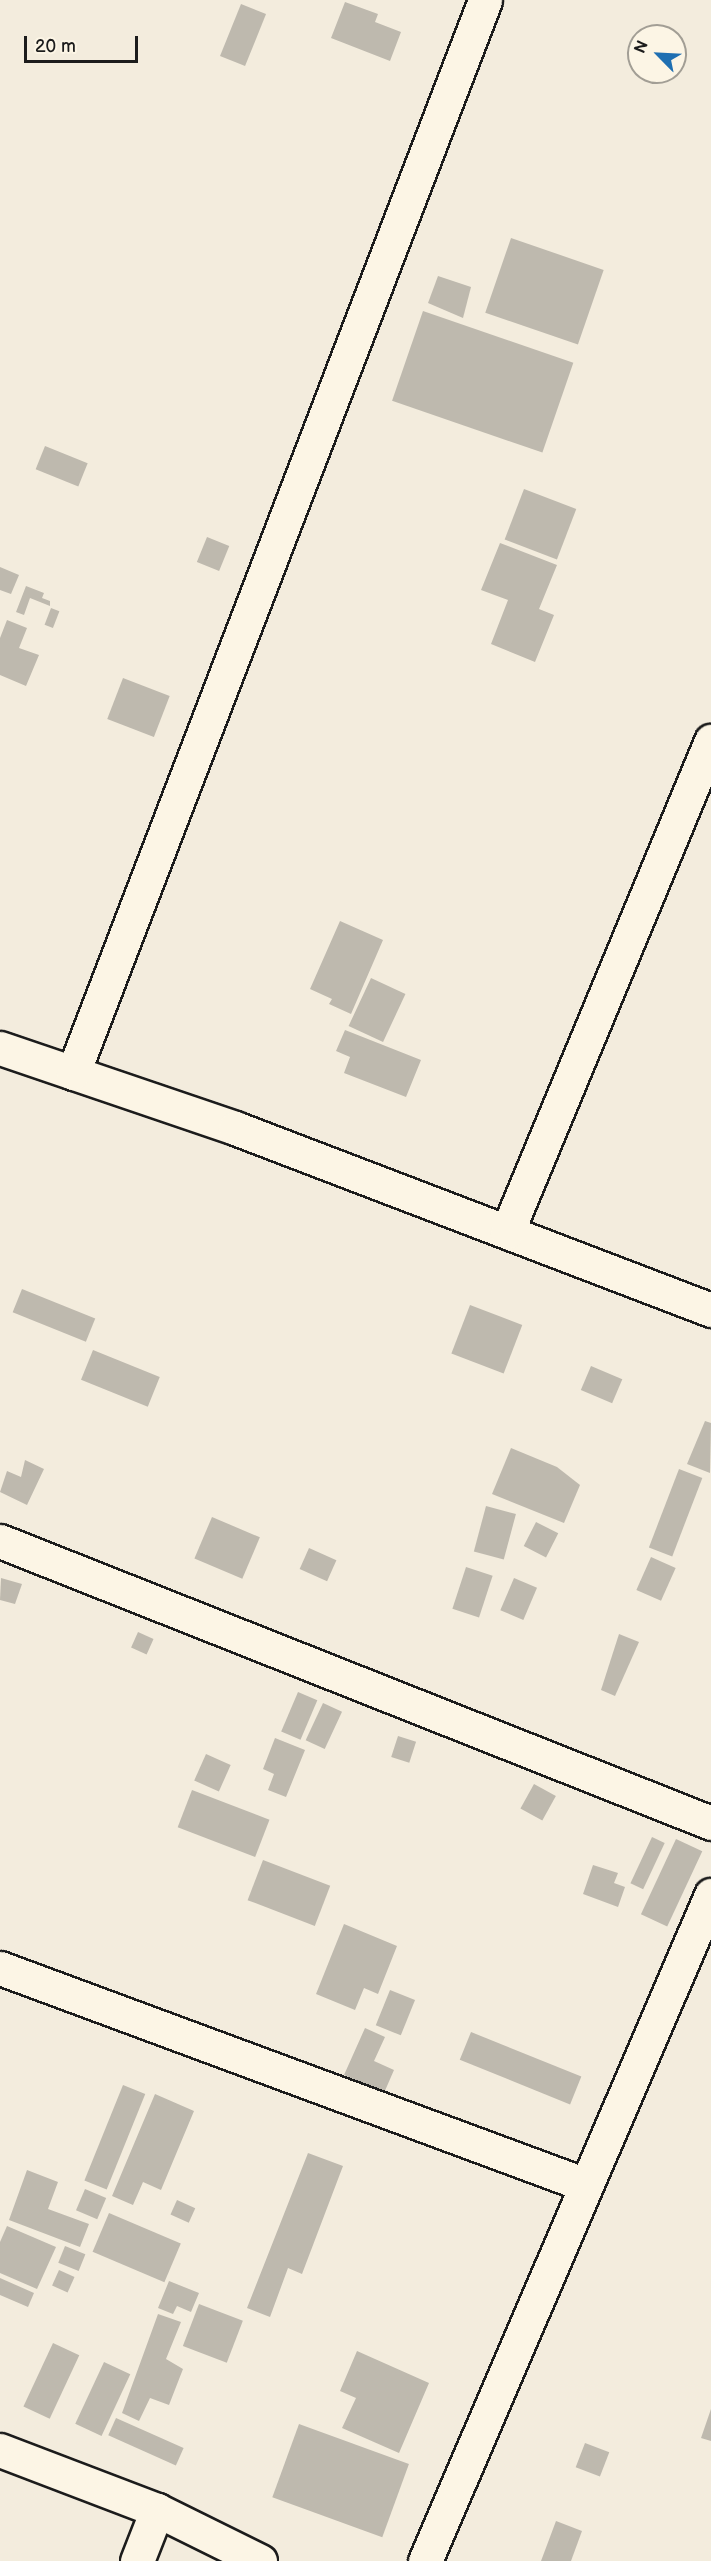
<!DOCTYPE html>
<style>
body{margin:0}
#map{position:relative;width:711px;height:2561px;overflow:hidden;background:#f3ecdd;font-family:"Balsamiq Sans",sans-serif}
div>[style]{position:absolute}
.building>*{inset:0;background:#beb9ae;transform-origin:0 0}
.roads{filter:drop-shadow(2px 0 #1c1c1c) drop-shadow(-2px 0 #1c1c1c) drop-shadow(0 2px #1c1c1c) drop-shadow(0 -2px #1c1c1c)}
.minor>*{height:33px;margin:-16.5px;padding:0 16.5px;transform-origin:16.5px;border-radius:16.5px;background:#fcf5e5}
span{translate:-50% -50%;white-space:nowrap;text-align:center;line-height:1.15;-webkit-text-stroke:4.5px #fcf5e5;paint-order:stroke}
.north{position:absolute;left:627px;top:24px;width:60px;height:60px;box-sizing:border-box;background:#fcf5e5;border:2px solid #a29e95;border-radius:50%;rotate:294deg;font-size:16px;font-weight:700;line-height:24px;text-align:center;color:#1c1c1c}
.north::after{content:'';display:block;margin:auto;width:21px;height:27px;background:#1f6fb2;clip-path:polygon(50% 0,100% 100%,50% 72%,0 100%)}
.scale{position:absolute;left:24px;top:36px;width:114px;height:27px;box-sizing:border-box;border:3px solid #1c1c1c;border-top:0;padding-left:8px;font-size:18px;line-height:21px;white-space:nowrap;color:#1c1c1c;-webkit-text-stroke:4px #fcf5e5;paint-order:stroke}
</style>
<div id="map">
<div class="building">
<div style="clip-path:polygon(345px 2px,378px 14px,375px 22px,401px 32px,390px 61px,331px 38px)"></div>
<div style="left:241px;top:4px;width:27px;height:56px;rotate:22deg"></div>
<div style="left:511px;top:238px;width:98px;height:79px;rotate:19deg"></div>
<div style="clip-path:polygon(438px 276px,471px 287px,463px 318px,428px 303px)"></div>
<div style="left:423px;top:311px;width:159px;height:95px;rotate:19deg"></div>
<div style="left:45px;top:446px;width:46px;height:25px;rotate:22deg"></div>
<div style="left:524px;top:489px;width:56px;height:54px;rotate:21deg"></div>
<div style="left:207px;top:537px;width:24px;height:27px;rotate:22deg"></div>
<div style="clip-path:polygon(500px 543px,557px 565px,539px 609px,554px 615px,535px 662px,491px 644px,508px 600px,481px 590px)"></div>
<div style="clip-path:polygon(0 567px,19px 575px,11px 594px,0 590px)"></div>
<div style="clip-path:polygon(26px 586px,44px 593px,42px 598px,50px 601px,50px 606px,30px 598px,24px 615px,16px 612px)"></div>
<div style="left:51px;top:608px;width:9px;height:18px;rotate:21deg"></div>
<div style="clip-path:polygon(7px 620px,27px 628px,19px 648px,39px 655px,26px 686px,0 675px,0 638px)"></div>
<div style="left:123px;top:678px;width:50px;height:44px;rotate:21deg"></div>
<div style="clip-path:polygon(340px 921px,383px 940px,351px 1014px,329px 1004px,332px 999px,310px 989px)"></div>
<div style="left:371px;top:978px;width:38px;height:53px;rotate:25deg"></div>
<div style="clip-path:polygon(345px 1030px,421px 1060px,406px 1097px,344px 1073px,350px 1057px,336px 1051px)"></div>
<div style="left:22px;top:1289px;width:79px;height:25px;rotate:22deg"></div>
<div style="left:470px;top:1305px;width:56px;height:52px;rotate:21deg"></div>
<div style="left:93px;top:1350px;width:72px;height:32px;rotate:22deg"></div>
<div style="left:591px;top:1366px;width:34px;height:26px;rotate:23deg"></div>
<div style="clip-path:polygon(705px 1421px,711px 1423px,710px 1473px,687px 1464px)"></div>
<div style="clip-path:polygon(511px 1448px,557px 1467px,580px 1485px,564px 1523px,492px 1494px)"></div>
<div style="clip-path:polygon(25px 1460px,44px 1469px,27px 1505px,0 1492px,7px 1471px,21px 1477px)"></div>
<div style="left:679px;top:1469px;width:25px;height:84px;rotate:21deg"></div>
<div style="left:486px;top:1506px;width:31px;height:47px;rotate:15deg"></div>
<div style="left:212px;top:1517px;width:52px;height:45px;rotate:23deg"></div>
<div style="left:536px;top:1522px;width:25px;height:27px;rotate:27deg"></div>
<div style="left:309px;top:1548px;width:30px;height:23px;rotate:24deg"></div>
<div style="left:651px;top:1557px;width:27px;height:36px;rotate:24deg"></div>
<div style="left:466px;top:1567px;width:28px;height:44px;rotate:18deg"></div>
<div style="clip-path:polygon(1px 1578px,22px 1584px,15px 1604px,0 1600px)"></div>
<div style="left:514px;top:1578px;width:25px;height:35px;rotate:23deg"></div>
<div style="left:138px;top:1632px;width:17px;height:17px;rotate:24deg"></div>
<div style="clip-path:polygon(619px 1634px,639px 1642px,615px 1696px,601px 1690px)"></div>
<div style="left:298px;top:1692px;width:21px;height:43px;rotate:23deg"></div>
<div style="left:323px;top:1703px;width:21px;height:41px;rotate:25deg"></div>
<div style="left:398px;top:1736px;width:19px;height:22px;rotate:18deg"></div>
<div style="clip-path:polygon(275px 1738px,305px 1750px,286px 1797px,268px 1790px,274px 1774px,263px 1769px)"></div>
<div style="left:206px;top:1754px;width:27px;height:29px;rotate:24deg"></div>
<div style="left:534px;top:1784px;width:25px;height:28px;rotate:29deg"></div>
<div style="left:192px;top:1790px;width:83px;height:40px;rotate:21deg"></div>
<div style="left:652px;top:1837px;width:14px;height:51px;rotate:25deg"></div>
<div style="left:676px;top:1839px;width:29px;height:83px;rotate:25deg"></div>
<div style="left:263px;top:1860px;width:72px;height:43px;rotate:21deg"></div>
<div style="clip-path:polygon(593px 1865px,618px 1873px,614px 1883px,625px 1887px,618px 1907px,583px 1894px)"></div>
<div style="clip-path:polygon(344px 1924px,397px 1946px,378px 1994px,364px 1988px,355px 2010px,316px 1994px)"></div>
<div style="left:390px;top:1990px;width:27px;height:38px;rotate:22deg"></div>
<div style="clip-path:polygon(365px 2028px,385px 2037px,374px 2061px,394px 2070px,384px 2093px,344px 2075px)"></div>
<div style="left:471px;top:2032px;width:119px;height:30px;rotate:22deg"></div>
<div style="left:123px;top:2085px;width:24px;height:103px;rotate:22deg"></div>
<div style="clip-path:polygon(155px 2094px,194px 2111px,161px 2190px,143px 2182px,133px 2205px,112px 2196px)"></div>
<div style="clip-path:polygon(308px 2153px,343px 2166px,302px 2274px,288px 2268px,270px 2317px,247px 2308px)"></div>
<div style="clip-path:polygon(27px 2170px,58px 2182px,48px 2209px,89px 2224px,80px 2247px,9px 2220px)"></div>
<div style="left:85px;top:2189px;width:23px;height:23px;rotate:23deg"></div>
<div style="left:177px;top:2200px;width:20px;height:16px;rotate:24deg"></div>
<div style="left:109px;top:2213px;width:78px;height:42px;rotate:23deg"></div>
<div style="clip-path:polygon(7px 2226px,56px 2247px,37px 2289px,0 2273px,0 2242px)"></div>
<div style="left:65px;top:2246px;width:22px;height:18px;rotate:22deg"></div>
<div style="left:59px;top:2270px;width:17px;height:17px;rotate:24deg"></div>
<div style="clip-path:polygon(0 2278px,34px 2293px,28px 2307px,0 2295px)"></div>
<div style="clip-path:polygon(169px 2281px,199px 2293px,191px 2312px,177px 2306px,173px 2314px,158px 2308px)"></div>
<div style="left:199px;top:2304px;width:47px;height:45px;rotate:21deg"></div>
<div style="clip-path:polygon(158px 2314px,181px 2322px,166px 2359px,183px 2369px,169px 2405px,150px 2398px,139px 2421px,122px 2413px)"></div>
<div style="left:53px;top:2343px;width:29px;height:70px;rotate:25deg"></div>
<div style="clip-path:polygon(357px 2351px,429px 2383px,399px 2453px,342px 2428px,356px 2398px,340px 2391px)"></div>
<div style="left:104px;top:2362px;width:29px;height:68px;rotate:25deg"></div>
<div style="clip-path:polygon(711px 2409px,711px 2441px,701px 2438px)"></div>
<div style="left:116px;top:2418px;width:74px;height:19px;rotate:24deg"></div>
<div style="left:299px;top:2424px;width:117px;height:78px;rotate:20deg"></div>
<div style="left:585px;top:2443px;width:26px;height:26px;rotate:21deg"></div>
<div style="clip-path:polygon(556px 2521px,582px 2531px,571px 2561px,541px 2561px)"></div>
</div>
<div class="roads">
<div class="minor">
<div style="left:0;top:1048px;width:248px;rotate:18.8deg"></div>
<div style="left:235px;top:1128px;width:510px;rotate:20.92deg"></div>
<div style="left:73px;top:1073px;width:1149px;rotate:-68.99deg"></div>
<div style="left:507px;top:1232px;width:532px;rotate:-67.44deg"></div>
<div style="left:0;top:1541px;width:765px;rotate:21.63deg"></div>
<div style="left:0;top:1968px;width:625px;rotate:20.32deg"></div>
<div style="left:0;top:2450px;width:168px;rotate:20.9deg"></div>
<div style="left:157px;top:2510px;width:115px;rotate:26.3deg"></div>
<div style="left:137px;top:2561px;width:55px;rotate:-68.6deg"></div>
<div style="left:425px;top:2561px;width:725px;rotate:-66.76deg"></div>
</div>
</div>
<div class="north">N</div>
<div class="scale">20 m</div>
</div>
